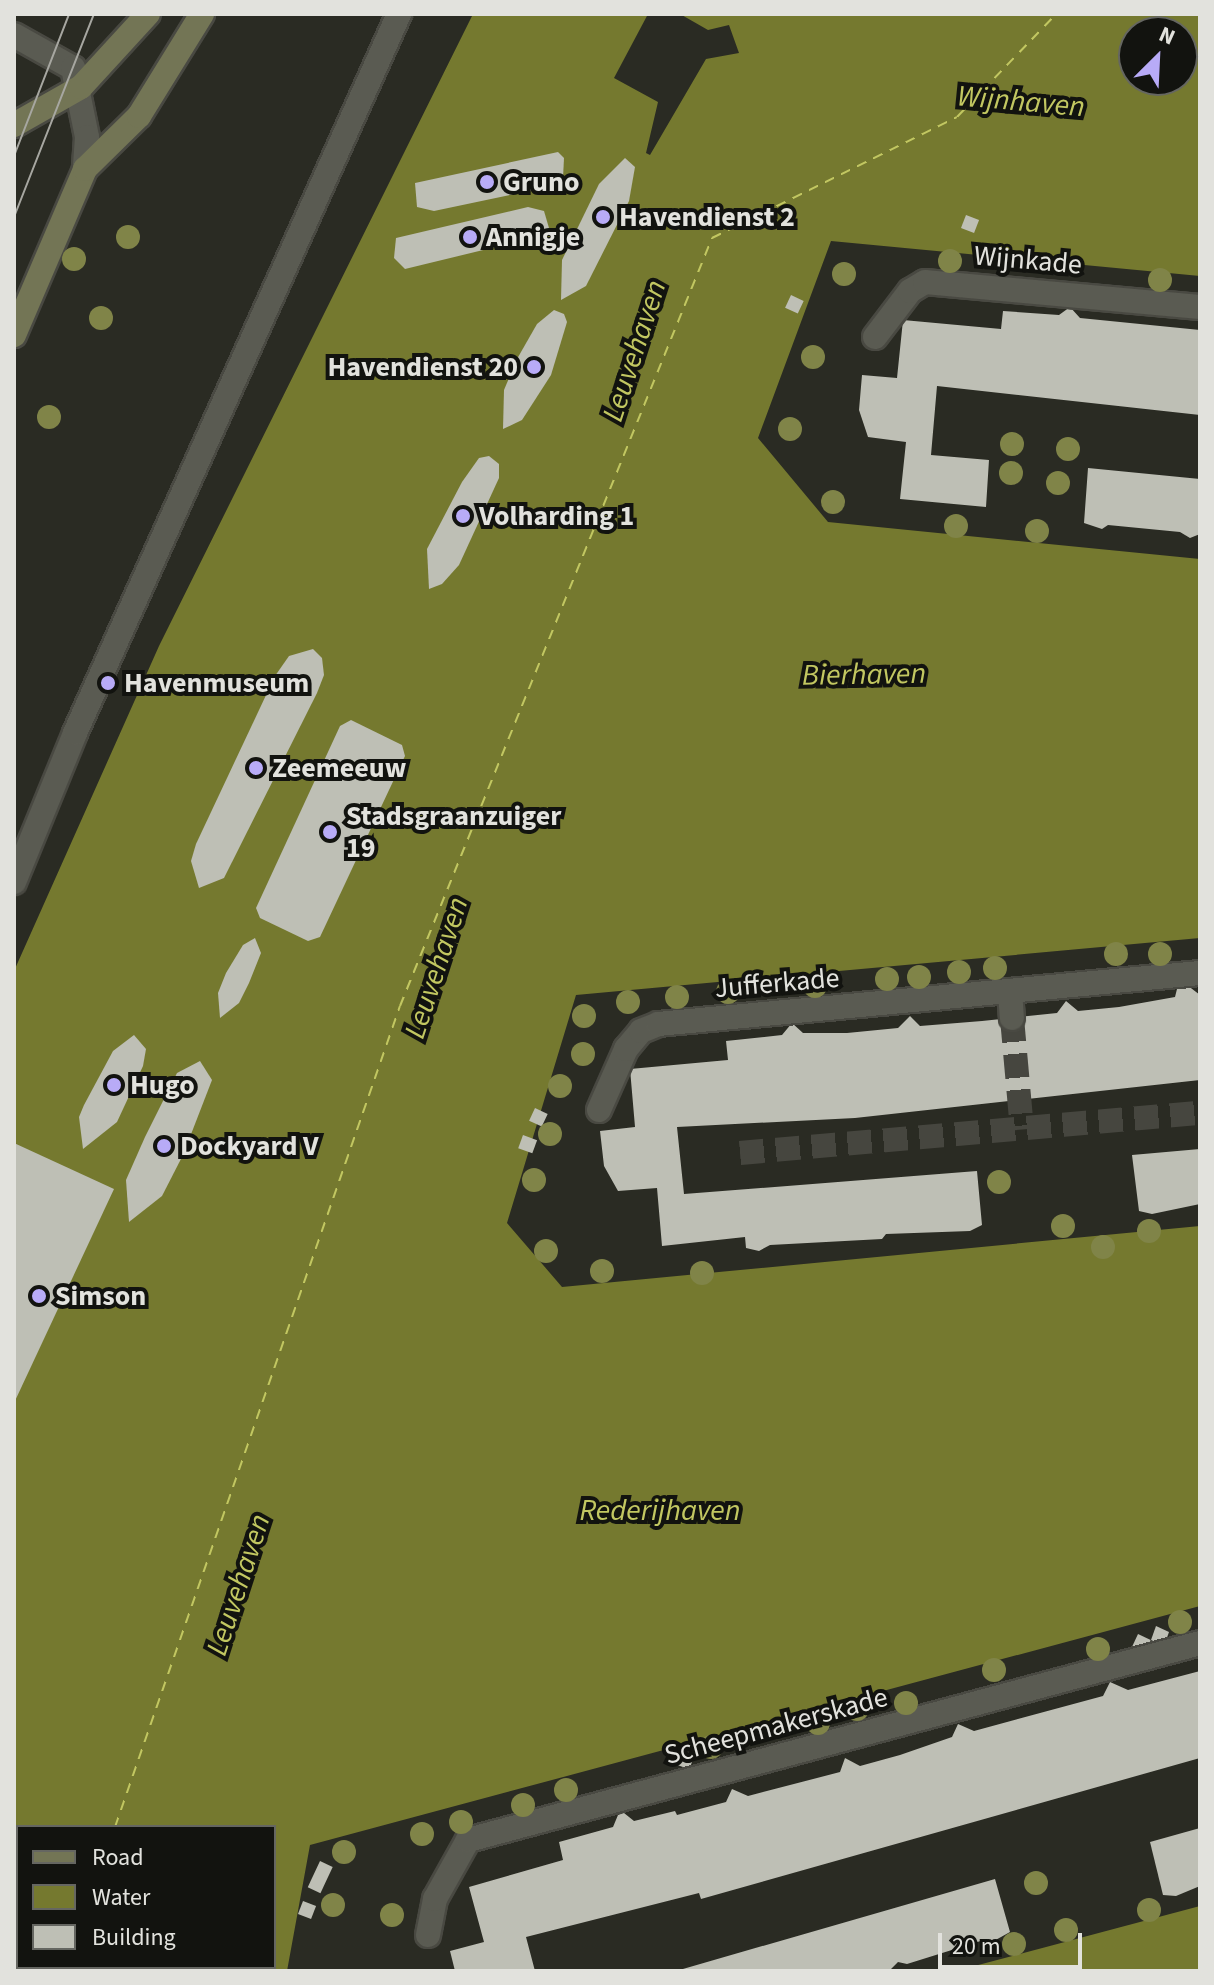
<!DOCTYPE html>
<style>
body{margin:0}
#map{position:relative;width:1214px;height:1985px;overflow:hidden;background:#2a2b23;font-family:"Source Sans 3",sans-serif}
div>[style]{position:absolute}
.water>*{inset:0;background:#75792f}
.pier>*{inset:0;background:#2a2b23}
.ferry>*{height:2px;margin-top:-1px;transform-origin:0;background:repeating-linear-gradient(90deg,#c2c761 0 10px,transparent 0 18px)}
.building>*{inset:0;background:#bebfb5;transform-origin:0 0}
.street-tunnel>*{height:24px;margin-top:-12px;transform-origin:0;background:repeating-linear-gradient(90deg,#46463f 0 24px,transparent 0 36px)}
.roads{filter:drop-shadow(2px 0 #494942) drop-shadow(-2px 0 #494942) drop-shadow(0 2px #494942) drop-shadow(0 -2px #494942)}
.lane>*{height:24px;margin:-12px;padding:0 12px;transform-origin:12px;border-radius:12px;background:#5a5b52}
.street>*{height:24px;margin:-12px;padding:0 12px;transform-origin:12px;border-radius:12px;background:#5a5b52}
.secondary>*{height:24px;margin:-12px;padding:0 12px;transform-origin:12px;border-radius:12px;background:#737555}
.tram>*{height:2px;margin:-1px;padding:0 1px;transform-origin:1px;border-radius:1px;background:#a7a7a1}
.trees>*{width:24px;height:24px;margin:-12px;border-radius:50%;background:#808448}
.dots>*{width:22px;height:22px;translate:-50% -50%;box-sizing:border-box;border:4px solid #12130f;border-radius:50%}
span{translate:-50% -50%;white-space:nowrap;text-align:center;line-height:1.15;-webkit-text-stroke:8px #12130f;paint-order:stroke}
.poi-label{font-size:28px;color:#e2e2dd;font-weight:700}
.left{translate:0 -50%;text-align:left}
.right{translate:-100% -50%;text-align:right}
.street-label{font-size:28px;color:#e2e2dd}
.water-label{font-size:30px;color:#c2c761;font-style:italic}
.frame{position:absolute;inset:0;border:16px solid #e2e2dd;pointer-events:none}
.legend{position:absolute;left:16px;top:1825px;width:260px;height:144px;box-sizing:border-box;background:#12130f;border:2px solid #656661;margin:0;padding:10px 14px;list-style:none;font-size:24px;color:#e2e2dd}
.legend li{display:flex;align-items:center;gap:16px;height:40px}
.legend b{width:40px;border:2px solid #656661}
.north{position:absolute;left:1118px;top:16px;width:80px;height:80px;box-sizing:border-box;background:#12130f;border:2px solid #656661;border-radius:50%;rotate:24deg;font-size:22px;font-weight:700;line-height:32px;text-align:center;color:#e2e2dd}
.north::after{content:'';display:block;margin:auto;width:28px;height:36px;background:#b8abf7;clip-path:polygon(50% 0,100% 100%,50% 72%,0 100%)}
.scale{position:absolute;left:938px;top:1933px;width:144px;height:36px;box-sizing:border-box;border:4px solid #e2e2dd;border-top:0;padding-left:10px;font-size:24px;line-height:28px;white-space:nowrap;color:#e2e2dd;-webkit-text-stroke:6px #12130f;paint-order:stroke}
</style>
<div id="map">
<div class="water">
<div style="clip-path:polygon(evenodd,473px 14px,1200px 14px,1200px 276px,831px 241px,758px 438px,828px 522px,1200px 559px,1200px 938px,576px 995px,507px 1223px,562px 1287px,1200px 1226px,1200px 1606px,310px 1845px,287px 1971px,14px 1971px,14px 971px,159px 646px,473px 14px,1134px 32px,1182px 32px,1182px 80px,1134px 80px,1134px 32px,473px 14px,18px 1827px,274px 1827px,274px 1967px,18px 1967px,18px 1827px)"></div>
<div style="clip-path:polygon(1200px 1906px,1200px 1971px,957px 1971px,963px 1969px)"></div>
</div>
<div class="pier">
<div style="clip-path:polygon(648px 14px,680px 14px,708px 30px,729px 25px,739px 53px,706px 59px,650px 155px,646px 153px,658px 102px,614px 78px)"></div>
</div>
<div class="ferry">
<div style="left:115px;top:1827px;width:869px;rotate:-70.86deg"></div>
<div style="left:400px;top:1006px;width:829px;rotate:-67.89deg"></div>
<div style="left:712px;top:238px;width:273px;rotate:-26.3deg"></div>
<div style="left:957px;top:117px;width:143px;rotate:-46.1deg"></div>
<div style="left:42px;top:1971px;width:5px;rotate:-53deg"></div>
</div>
<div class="building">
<div style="clip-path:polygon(558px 152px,564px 158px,563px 178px,538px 189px,434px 211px,417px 207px,415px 183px)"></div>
<div style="clip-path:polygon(625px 158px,635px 167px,629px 201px,586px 286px,561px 300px,562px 260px,599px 184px)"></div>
<div style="clip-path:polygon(528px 207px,544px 211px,549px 228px,545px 235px,405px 269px,394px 258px,396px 238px)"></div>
<div style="left:966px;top:215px;width:14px;height:14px;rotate:21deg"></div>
<div style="left:791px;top:295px;width:14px;height:14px;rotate:25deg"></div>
<div style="clip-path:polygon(1070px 307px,1080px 318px,1200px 330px,1200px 415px,937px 386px,931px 455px,989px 460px,986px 507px,900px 499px,906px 442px,868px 437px,859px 410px,862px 375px,897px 378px,903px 320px,1001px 329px,1003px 311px,1059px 315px)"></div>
<div style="clip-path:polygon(554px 310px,564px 314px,567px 322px,551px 375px,522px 420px,503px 429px,504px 390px,517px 359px,537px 324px)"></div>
<div style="clip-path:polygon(489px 456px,499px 464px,499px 478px,459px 565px,442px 584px,429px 589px,427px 549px,462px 482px,479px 458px)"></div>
<div style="clip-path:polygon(1088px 468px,1200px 479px,1200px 534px,1190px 538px,1180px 532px,1108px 525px,1102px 529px,1084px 523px)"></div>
<div style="clip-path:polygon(313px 649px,322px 658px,324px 675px,317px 693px,224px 878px,199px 888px,191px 861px,196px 844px,275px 676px,289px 656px)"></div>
<div style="clip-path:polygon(351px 720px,402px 745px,405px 756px,320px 937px,308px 941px,260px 918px,256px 908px,340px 726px)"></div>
<div style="clip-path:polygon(255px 938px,261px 953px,249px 983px,239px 1003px,220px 1018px,218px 993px,226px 973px,243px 945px)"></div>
<div style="clip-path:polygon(1187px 985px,1200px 995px,1200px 1080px,855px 1118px,677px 1127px,684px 1194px,977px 1171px,982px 1225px,970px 1231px,886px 1234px,882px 1239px,770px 1245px,759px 1251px,746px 1248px,745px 1237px,662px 1246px,657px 1188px,618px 1191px,604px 1166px,600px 1131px,635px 1127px,630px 1069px,728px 1060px,726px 1041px,782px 1035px,792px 1023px,803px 1033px,847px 1033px,898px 1028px,910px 1016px,920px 1026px,982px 1021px,1057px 1013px,1066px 1001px,1078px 1011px,1119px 1007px,1175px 997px,1177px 989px)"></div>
<div style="clip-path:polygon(134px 1035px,146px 1049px,143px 1066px,117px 1122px,83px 1149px,79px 1117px,84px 1105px,113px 1051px)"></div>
<div style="clip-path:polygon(200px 1061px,212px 1080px,183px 1155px,162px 1196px,129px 1222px,126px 1180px,145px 1137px,177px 1073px)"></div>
<div style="left:535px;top:1108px;width:14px;height:14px;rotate:25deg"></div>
<div style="left:523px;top:1135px;width:15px;height:14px;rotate:20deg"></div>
<div style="clip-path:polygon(14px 1143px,114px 1189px,14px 1403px)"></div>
<div style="clip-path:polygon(1200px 1149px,1200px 1204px,1152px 1214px,1139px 1211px,1132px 1155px)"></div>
<div style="clip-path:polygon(1156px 1626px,1169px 1632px,1164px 1646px,1151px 1640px)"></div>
<div style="left:1138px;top:1634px;width:14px;height:14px;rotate:25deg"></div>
<div style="clip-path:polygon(1200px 1671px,1200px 1758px,701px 1899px,699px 1893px,526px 1937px,535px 1971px,455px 1971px,450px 1951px,484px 1942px,469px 1887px,563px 1860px,559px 1842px,613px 1827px,618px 1815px,624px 1813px,634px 1821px,675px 1811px,677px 1815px,726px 1802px,732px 1789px,748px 1796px,840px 1772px,845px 1758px,860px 1766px,900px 1755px,952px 1737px,958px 1724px,974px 1731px,1103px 1696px,1110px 1682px,1128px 1690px)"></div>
<div style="left:680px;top:1751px;width:15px;height:14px;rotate:20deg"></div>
<div style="clip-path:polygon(1200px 1828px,1200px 1886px,1176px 1896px,1163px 1895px,1150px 1842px)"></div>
<div style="left:320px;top:1861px;width:14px;height:29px;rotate:25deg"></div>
<div style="clip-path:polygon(995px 1879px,1010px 1932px,992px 1942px,987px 1939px,907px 1964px,898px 1962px,889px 1971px,676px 1971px)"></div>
<div style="left:303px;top:1901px;width:14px;height:14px;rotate:21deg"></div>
</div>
<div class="street-tunnel">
<div style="left:1012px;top:1018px;width:112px;rotate:84.9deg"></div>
<div style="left:740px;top:1153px;width:462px;rotate:-5deg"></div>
</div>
<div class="roads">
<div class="lane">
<div style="left:14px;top:882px;width:161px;rotate:-67.7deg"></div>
<div style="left:75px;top:733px;width:789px;rotate:-65.74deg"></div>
</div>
<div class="street">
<div style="left:14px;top:35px;width:68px;rotate:29.2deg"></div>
<div style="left:73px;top:68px;width:70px;rotate:78.5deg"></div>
<div style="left:87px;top:137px;width:32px;rotate:94deg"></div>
<div style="left:875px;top:337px;width:58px;rotate:-52.7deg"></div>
<div style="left:910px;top:291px;width:17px;rotate:-31deg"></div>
<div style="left:925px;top:282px;width:276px;rotate:5.2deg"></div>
<div style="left:1010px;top:991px;width:27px;rotate:86deg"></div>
<div style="left:599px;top:1110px;width:67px;rotate:-66.1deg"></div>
<div style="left:626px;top:1049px;width:23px;rotate:-50deg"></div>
<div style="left:641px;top:1031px;width:18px;rotate:-22deg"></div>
<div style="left:658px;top:1024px;width:544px;rotate:-5.38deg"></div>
<div style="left:428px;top:1935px;width:37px;rotate:-79deg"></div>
<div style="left:435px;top:1899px;width:68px;rotate:-60.8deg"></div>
<div style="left:468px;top:1840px;width:758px;rotate:-15.06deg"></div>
</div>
<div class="secondary">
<div style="left:14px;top:125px;width:77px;rotate:-29.6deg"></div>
<div style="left:81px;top:87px;width:99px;rotate:-47.5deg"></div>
<div style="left:14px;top:335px;width:181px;rotate:-66.8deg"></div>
<div style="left:85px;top:169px;width:76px;rotate:-44.5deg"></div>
<div style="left:139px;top:116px;width:120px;rotate:-58.3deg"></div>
</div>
</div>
<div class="tram">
<div style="left:14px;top:156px;width:152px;rotate:-68.8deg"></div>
<div style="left:14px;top:217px;width:218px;rotate:-68.5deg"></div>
</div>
<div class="trees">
<div style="left:128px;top:237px"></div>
<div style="left:74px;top:259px"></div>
<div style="left:950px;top:261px"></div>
<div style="left:844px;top:274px"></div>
<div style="left:1160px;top:280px"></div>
<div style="left:101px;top:318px"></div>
<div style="left:813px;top:357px"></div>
<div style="left:49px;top:417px"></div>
<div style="left:790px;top:429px"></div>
<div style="left:1012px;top:444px"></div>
<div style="left:1068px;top:449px"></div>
<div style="left:1011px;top:473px"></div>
<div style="left:1058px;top:483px"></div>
<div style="left:833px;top:502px"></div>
<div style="left:956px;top:526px"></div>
<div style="left:1037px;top:531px"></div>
<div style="left:1116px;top:954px"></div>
<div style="left:1160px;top:954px"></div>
<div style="left:995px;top:968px"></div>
<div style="left:959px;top:972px"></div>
<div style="left:919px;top:977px"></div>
<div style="left:887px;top:979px"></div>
<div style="left:815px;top:986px"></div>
<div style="left:728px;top:992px"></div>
<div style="left:677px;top:997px"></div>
<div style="left:628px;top:1002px"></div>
<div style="left:584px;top:1016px"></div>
<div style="left:583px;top:1054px"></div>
<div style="left:560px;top:1086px"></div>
<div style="left:550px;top:1134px"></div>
<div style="left:534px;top:1180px"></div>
<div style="left:999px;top:1182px"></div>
<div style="left:1063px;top:1226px"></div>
<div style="left:1149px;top:1231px"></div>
<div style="left:1103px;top:1247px"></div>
<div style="left:546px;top:1251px"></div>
<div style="left:602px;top:1271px"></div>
<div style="left:702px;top:1273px"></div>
<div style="left:1180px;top:1622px"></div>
<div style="left:1098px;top:1649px"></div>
<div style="left:994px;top:1670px"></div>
<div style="left:906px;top:1703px"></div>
<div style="left:857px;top:1709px"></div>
<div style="left:818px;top:1723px"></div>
<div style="left:711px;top:1747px"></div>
<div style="left:566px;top:1790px"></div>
<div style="left:523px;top:1805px"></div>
<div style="left:461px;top:1822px"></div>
<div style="left:422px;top:1834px"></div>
<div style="left:344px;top:1852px"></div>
<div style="left:1036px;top:1883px"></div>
<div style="left:333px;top:1905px"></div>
<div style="left:1149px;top:1910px"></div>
<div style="left:392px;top:1915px"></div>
<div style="left:1066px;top:1930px"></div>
<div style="left:1014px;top:1944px"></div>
</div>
<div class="dots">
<div style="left:487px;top:182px;background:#b8abf7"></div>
<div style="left:603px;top:217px;background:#b8abf7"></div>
<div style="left:470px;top:237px;background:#b8abf7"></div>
<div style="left:534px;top:367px;background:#b8abf7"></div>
<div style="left:463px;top:516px;background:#b8abf7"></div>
<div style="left:108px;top:683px;background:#b8abf7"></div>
<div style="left:256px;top:768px;background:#b8abf7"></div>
<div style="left:330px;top:832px;background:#b8abf7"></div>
<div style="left:114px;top:1085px;background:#b8abf7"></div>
<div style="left:164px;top:1146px;background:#b8abf7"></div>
<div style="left:39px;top:1296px;background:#b8abf7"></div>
</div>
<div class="poi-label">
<span class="left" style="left:503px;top:182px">Gruno</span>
<span class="left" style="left:619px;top:217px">Havendienst 2</span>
<span class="left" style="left:486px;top:237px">Annigje</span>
<span class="right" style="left:518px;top:367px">Havendienst 20</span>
<span class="left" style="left:479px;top:516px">Volharding 1</span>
<span class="left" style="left:124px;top:683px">Havenmuseum</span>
<span class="left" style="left:272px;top:768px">Zeemeeuw</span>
<span class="left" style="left:346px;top:832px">Stadsgraanzuiger<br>19</span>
<span class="left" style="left:130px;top:1085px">Hugo</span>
<span class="left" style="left:180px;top:1146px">Dockyard V</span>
<span class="left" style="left:55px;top:1296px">Simson</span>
</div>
<div class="street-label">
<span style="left:1028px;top:260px;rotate:5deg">Wijnkade</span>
<span style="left:777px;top:983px;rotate:-5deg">Jufferkade</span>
<span style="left:776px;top:1726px;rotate:-15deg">Scheepmakerskade</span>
</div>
<div class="water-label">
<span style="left:1021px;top:102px;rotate:5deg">Wijnhaven</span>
<span style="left:635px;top:351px;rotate:-72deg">Leuvehaven</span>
<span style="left:864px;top:675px;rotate:-1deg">Bierhaven</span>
<span style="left:437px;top:968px;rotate:-72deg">Leuvehaven</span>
<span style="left:660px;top:1511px">Rederijhaven</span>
<span style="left:239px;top:1585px;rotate:-72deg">Leuvehaven</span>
</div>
<div class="frame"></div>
<ul class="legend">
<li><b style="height:10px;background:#737555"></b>Road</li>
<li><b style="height:22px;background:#75792f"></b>Water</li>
<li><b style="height:22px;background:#bebfb5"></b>Building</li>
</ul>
<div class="north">N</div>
<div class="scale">20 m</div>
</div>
